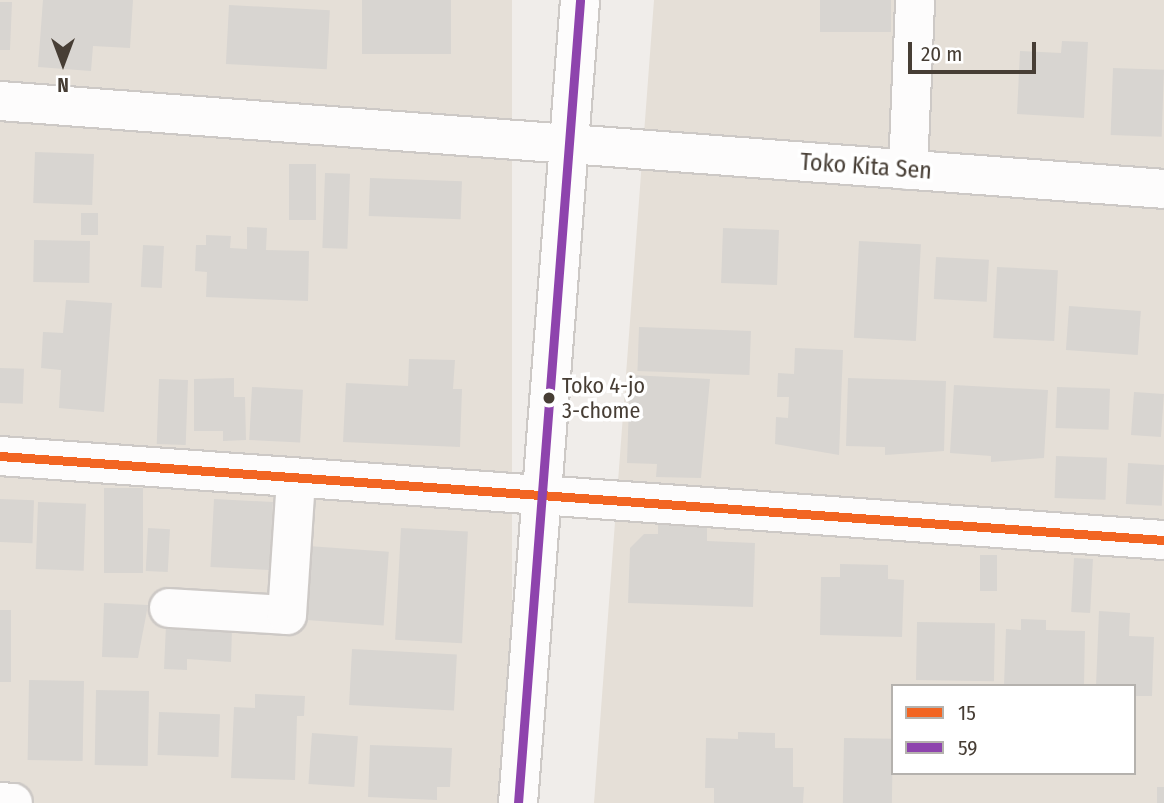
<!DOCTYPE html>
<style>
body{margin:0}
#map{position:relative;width:1164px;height:803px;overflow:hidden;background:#f0edea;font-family:"Fira Sans Condensed",sans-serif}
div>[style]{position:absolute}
.residential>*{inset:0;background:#e5dfd7;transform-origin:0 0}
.building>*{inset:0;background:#d8d5d1;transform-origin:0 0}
.roads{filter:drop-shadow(2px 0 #cdc9c6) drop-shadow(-2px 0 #cdc9c6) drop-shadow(0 2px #cdc9c6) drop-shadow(0 -2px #cdc9c6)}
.minor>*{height:38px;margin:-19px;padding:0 19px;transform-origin:19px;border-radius:19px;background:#fdfcfc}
.bus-1>*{height:9px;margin:-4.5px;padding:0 4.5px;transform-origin:4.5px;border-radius:4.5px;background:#f26522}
.bus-2>*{height:9px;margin:-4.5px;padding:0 4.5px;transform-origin:4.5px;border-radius:4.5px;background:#8e44ad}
.dots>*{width:19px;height:19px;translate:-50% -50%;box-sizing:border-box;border:4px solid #fff;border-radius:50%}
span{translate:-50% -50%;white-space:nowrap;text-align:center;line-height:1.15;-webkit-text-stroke:7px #fff;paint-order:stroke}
.bus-label{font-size:22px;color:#473e35}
.left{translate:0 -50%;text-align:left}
.street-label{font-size:24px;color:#473e35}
.legend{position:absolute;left:891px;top:684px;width:245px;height:91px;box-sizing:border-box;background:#fff;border:2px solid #b5b2ae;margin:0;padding:9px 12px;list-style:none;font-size:21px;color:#473e35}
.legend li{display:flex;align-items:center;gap:14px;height:35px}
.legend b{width:35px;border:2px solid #b5b2ae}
.north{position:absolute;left:28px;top:28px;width:70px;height:70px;-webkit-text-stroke:5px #fff;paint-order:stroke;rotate:180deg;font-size:19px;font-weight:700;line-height:28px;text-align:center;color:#473e35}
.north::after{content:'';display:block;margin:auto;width:24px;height:32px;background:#473e35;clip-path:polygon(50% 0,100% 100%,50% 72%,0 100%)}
.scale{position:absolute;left:908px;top:42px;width:128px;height:32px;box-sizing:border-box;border:4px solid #473e35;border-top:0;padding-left:9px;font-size:21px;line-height:24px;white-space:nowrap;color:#473e35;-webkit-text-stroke:5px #fff;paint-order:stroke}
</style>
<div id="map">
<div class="residential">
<div style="left:0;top:0;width:512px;height:803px"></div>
<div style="clip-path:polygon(evenodd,654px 0,1164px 0,1164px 803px,594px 803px,654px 0,893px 686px,1134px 686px,1134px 773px,893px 773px,893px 686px)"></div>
</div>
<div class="building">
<div style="clip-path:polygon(43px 0,133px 0,130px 48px,93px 46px,91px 71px,38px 67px)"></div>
<div style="left:362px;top:0;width:89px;height:54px"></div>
<div style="left:820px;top:0;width:71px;height:32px"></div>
<div style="clip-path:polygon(0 2px,12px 2px,10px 50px,0 50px)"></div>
<div style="left:229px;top:5px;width:101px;height:59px;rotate:3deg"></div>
<div style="clip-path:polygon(1062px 41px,1088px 42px,1084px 118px,1017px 114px,1020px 51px,1061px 53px)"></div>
<div style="left:1113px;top:68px;width:51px;height:67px;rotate:2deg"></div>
<div style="left:35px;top:152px;width:59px;height:51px;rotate:2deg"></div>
<div style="left:289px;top:164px;width:27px;height:56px"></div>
<div style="left:325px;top:173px;width:25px;height:75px;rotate:2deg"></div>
<div style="left:370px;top:178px;width:92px;height:38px;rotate:2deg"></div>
<div style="left:81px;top:213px;width:17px;height:22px"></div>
<div style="clip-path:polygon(247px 227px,267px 228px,266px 250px,309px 251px,308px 301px,206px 297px,207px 272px,195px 271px,196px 245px,206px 245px,206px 235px,231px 236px,230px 248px,247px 249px)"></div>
<div style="left:723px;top:228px;width:56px;height:55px;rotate:2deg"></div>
<div style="left:34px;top:240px;width:56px;height:42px;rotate:1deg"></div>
<div style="left:859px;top:241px;width:62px;height:97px;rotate:3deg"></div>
<div style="left:143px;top:245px;width:21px;height:42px;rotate:3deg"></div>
<div style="left:936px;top:257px;width:53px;height:42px;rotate:3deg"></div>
<div style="left:997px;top:267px;width:61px;height:71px;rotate:3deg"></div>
<div style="clip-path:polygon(66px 300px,112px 303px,104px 412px,59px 408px,61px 370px,41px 368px,43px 332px,63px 333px)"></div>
<div style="left:1069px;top:306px;width:72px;height:44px;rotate:4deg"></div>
<div style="left:639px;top:327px;width:112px;height:44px;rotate:2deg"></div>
<div style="clip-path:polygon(795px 348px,843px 350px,839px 455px,775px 444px,776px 417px,788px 418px,789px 397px,777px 397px,778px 373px,794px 374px)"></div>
<div style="clip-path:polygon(409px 359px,455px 360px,453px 389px,462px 389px,460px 447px,343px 442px,346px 383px,408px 386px)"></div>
<div style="left:0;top:368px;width:24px;height:35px;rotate:2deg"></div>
<div style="clip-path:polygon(630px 375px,710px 379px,701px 478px,656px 477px,657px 464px,627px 463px)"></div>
<div style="clip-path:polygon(234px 378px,234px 397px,245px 397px,246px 440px,223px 441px,223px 431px,194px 431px,194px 379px)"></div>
<div style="clip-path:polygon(848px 378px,946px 381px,944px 451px,885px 455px,885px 447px,846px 446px)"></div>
<div style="left:159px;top:379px;width:29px;height:65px;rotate:2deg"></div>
<div style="clip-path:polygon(954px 385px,1048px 390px,1044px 458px,991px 462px,991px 456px,950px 453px)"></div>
<div style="left:252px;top:387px;width:51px;height:53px;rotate:3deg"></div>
<div style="left:1057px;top:387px;width:53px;height:41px;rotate:2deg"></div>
<div style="left:1134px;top:392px;width:30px;height:43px;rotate:4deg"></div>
<div style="left:1056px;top:456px;width:51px;height:42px;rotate:2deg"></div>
<div style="left:1128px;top:463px;width:36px;height:41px;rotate:3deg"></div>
<div style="left:104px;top:488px;width:39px;height:85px"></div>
<div style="left:0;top:499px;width:34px;height:43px;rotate:2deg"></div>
<div style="left:214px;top:499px;width:59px;height:68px;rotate:3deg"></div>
<div style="left:38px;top:502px;width:48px;height:67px;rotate:2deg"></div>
<div style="clip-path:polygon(658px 523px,707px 525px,707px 541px,755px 543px,753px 607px,628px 603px,630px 548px,644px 534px,658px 534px)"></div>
<div style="left:148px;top:528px;width:22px;height:43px;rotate:3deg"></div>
<div style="left:401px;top:528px;width:67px;height:112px;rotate:3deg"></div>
<div style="left:308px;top:546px;width:81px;height:74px;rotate:4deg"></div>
<div style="left:980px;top:555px;width:17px;height:36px"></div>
<div style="left:1074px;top:558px;width:19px;height:54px;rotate:3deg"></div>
<div style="clip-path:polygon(840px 564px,888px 565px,888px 579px,904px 580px,902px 637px,820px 635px,821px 577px,840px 577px)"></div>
<div style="clip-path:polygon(104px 603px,148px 605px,138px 658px,102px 657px)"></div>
<div style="left:0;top:610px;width:11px;height:72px"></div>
<div style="clip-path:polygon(1099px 611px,1130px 613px,1129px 636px,1154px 637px,1152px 696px,1134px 696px,1134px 686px,1096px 686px)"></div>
<div style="clip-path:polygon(1021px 619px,1046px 620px,1046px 630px,1085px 631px,1084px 686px,1004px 686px,1006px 629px,1021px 630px)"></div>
<div style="left:917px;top:622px;width:78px;height:58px;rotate:1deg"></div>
<div style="clip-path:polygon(166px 625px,232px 628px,231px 662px,187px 659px,187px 670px,164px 669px)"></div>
<div style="left:352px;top:649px;width:105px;height:56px;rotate:3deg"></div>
<div style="left:29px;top:680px;width:55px;height:80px;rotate:1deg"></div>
<div style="left:96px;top:690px;width:53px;height:75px;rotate:1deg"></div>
<div style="clip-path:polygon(255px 694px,305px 696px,304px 716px,297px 716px,295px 780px,231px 778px,234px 707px,255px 708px)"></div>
<div style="left:159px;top:712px;width:61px;height:43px;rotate:2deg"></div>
<div style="clip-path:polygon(738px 732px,775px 733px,775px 748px,793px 748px,793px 787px,804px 787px,803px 803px,714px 803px,714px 788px,705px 788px,706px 738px,738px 739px)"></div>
<div style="left:312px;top:733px;width:46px;height:51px;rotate:4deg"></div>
<div style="left:844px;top:738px;width:49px;height:65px;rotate:1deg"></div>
<div style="clip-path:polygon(370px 745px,452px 748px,450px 787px,437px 787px,437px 800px,368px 797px)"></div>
<div style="left:1157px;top:787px;width:7px;height:16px"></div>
</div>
<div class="roads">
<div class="minor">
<div style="left:0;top:101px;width:1167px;rotate:4.32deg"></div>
<div style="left:908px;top:170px;width:170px;rotate:-87.6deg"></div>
<div style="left:0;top:456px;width:1167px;rotate:4.13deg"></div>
<div style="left:169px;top:608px;width:118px;rotate:3.4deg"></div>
<div style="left:287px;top:615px;width:137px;rotate:-86.2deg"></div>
<div style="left:0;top:802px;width:13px;rotate:4deg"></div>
<div style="left:518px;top:803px;width:805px;rotate:-85.58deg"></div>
</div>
</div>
<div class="bus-1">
<div style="left:0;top:456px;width:1167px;rotate:4.13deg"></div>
</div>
<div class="bus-2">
<div style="left:518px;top:803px;width:805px;rotate:-85.58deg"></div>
</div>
<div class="dots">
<div style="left:549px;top:398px;background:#473e35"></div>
</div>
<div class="bus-label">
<span class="left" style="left:562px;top:398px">Toko 4-jo<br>3-chome</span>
</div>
<div class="street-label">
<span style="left:866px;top:167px;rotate:4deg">Toko Kita Sen</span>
</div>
<ul class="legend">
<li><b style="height:9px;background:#f26522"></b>15</li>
<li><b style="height:9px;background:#8e44ad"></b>59</li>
</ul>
<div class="north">N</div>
<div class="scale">20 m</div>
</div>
